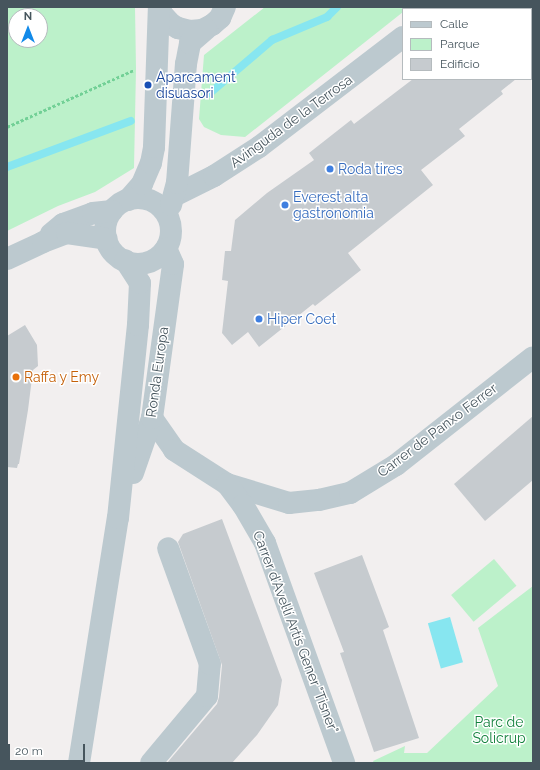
<!DOCTYPE html>
<meta charset="utf-8">
<style>
body{margin:0}
#map{position:relative;width:540px;height:770px;overflow:hidden;background:#f2efef;font-family:Raleway,sans-serif}
div>[style]{position:absolute}
.green>*{inset:0;background:#bcf1ca;transform-origin:0 0}
.water>*{inset:0;background:#87e6f0;transform-origin:0 0}
.stream>*{height:8px;margin:-4px;padding:0 4px;transform-origin:4px;border-radius:4px;background:#87e6f0}
.building>*{inset:0;background:#c6cbcf}
.path>*{height:2.5px;margin-top:-1.25px;transform-origin:0;background:repeating-linear-gradient(90deg,#72d096 0 3px,transparent 0 5px)}
.minor>*{height:22px;margin:-11px;padding:0 11px;transform-origin:11px;border-radius:11px;background:#bcc9cf}
.minor>.ring{margin:-11px;padding:0;box-sizing:content-box;background:none;border:22px solid #bcc9cf;border-radius:50%}
.dots>*{width:11px;height:11px;translate:-50% -50%;box-sizing:border-box;border:2px solid #fff;border-radius:50%}
span{translate:-50% -50%;white-space:nowrap;text-align:center;line-height:1.15;-webkit-text-stroke:3px #fff;paint-order:stroke}
.transit-label{font-size:14px;color:#164399}
.left{translate:0 -50%;text-align:left}
.street-label{font-size:14px;color:#46555d}
.shop-label{font-size:14px;color:#366cbe}
.food-label{font-size:14px;color:#c56008}
.park-label{font-size:14px;color:#13823d}
.frame{position:absolute;inset:0;border:8px solid #46555d;pointer-events:none}
.legend{position:absolute;left:402px;top:8px;width:130px;height:72px;box-sizing:border-box;background:#fff;border:1px solid #b5bbbe;margin:0;padding:5px 7px;list-style:none;font-size:12px;color:#46555d}
.legend li{display:flex;align-items:center;gap:8px;height:20px}
.legend b{width:20px;border:1px solid #b5bbbe}
.north{position:absolute;left:8px;top:8px;width:40px;height:40px;box-sizing:border-box;background:#fff;border:1px solid #b5bbbe;border-radius:50%;rotate:0deg;font-size:11px;font-weight:700;line-height:16px;text-align:center;color:#46555d}
.north::after{content:'';display:block;margin:auto;width:14px;height:18px;background:#128ae9;clip-path:polygon(50% 0,100% 100%,50% 72%,0 100%)}
.scale{position:absolute;left:8px;top:744px;width:77px;height:18px;box-sizing:border-box;border:2px solid #46555d;border-top:0;padding-left:5px;font-size:12px;line-height:14px;white-space:nowrap;color:#46555d;-webkit-text-stroke:3px #fff;paint-order:stroke}
</style>
<div id="map">
<div class="green">
<div style="clip-path:polygon(evenodd,7px 7px,135px 7px,136px 69px,134px 168px,95px 192px,58px 206px,7px 231px,7px 7px,16px 16px,40px 16px,40px 40px,16px 40px,16px 16px)"></div>
<div style="clip-path:polygon(265px 7px,409px 7px,403px 9px,403px 12px,245px 137px,221px 135px,204px 127px,199px 119px,204px 55px)"></div>
<div style="left:494px;top:559px;width:35px;height:56px;rotate:50deg"></div>
<div style="clip-path:polygon(533px 586px,533px 763px,374px 763px,373px 761px,405px 746px,404px 753px,427px 753px,498px 686px,478px 628px)"></div>
</div>
<div class="water">
<div style="left:450px;top:617px;width:47px;height:23px;rotate:74deg"></div>
</div>
<div class="stream">
<div style="left:210px;top:93px;width:82px;rotate:-40.5deg"></div>
<div style="left:272px;top:40px;width:60px;rotate:-22.7deg"></div>
<div style="left:327px;top:17px;width:14px;rotate:-45deg"></div>
<div style="left:7px;top:167px;width:132px;rotate:-20.4deg"></div>
</div>
<div class="building">
<div style="clip-path:polygon(413px 79px,516px 79px,501px 91px,503px 94px,459px 129px,465px 136px,421px 170px,433px 185px,348px 253px,361px 270px,315px 306px,313px 304px,259px 347px,248px 332px,232px 345px,222px 333px,228px 281px,222px 280px,225px 251px,231px 251px,235px 220px,267px 193px,314px 160px,309px 153px,351px 120px,354px 124px)"></div>
<div style="clip-path:polygon(25px 325px,37px 345px,38px 366px,33px 370px,28px 410px,19px 464px,18px 464px,17px 468px,7px 467px,7px 336px)"></div>
<div style="clip-path:polygon(533px 416px,533px 480px,485px 521px,454px 484px)"></div>
<div style="clip-path:polygon(222px 519px,282px 680px,278px 705px,257px 735px,232px 763px,167px 763px,217px 704px,219px 697px,222px 665px,178px 542px,183px 534px)"></div>
<div style="clip-path:polygon(362px 555px,389px 627px,383px 630px,419px 738px,374px 752px,340px 653px,344px 652px,314px 573px)"></div>
</div>
<div class="path">
<div style="left:7px;top:127px;width:139px;rotate:-24.2deg"></div>
</div>
<div class="minor">
<div style="left:159px;top:7px;width:8px;rotate:67deg"></div>
<div style="left:162px;top:14px;width:13px;rotate:48deg"></div>
<div style="left:171px;top:24px;width:8px;rotate:30deg"></div>
<div style="left:178px;top:28px;width:12px;rotate:14deg"></div>
<div style="left:190px;top:31px;width:12px;rotate:-5deg"></div>
<div style="left:202px;top:30px;width:11px;rotate:-27deg"></div>
<div style="left:212px;top:25px;width:11px;rotate:-41deg"></div>
<div style="left:220px;top:18px;width:12px;rotate:-66deg"></div>
<div style="left:441px;top:9px;width:3px;rotate:-45deg"></div>
<div style="left:174px;top:196px;width:45px;rotate:-26.6deg"></div>
<div style="left:214px;top:176px;width:54px;rotate:-32.8deg"></div>
<div style="left:259px;top:147px;width:181px;rotate:-37.4deg"></div>
<div class="ring" style="left:105px;top:198px;width:44px;height:44px"></div>
<div style="left:128px;top:200px;width:21px;rotate:-49deg"></div>
<div style="left:142px;top:184px;width:23px;rotate:-67deg"></div>
<div style="left:151px;top:163px;width:16px;rotate:-79deg"></div>
<div style="left:154px;top:147px;width:140px;rotate:-88deg"></div>
<div style="left:171px;top:205px;width:23px;rotate:-75deg"></div>
<div style="left:177px;top:183px;width:119px;rotate:-85.7deg"></div>
<div style="left:186px;top:64px;width:21px;rotate:-79deg"></div>
<div style="left:190px;top:43px;width:21px;rotate:-41deg"></div>
<div style="left:51px;top:234px;width:16px;rotate:-40deg"></div>
<div style="left:63px;top:224px;width:32px;rotate:-20deg"></div>
<div style="left:93px;top:213px;width:19px;rotate:-6deg"></div>
<div style="left:7px;top:259px;width:40px;rotate:-25deg"></div>
<div style="left:43px;top:242px;width:26px;rotate:-21deg"></div>
<div style="left:67px;top:233px;width:40px;rotate:8.5deg"></div>
<div style="left:152px;top:418px;width:39px;rotate:55deg"></div>
<div style="left:174px;top:450px;width:63px;rotate:32.7deg"></div>
<div style="left:227px;top:484px;width:65px;rotate:17deg"></div>
<div style="left:289px;top:503px;width:30px;rotate:-6deg"></div>
<div style="left:319px;top:500px;width:32px;rotate:-13deg"></div>
<div style="left:350px;top:493px;width:54px;rotate:-31.3deg"></div>
<div style="left:396px;top:465px;width:174px;rotate:-38.2deg"></div>
<div style="left:133px;top:473px;width:58px;rotate:-70.9deg"></div>
<div style="left:152px;top:418px;width:155px;rotate:-82.2deg"></div>
<div style="left:173px;top:264px;width:17px;rotate:-114deg"></div>
<div style="left:227px;top:484px;width:26px;rotate:53deg"></div>
<div style="left:243px;top:505px;width:44px;rotate:59.9deg"></div>
<div style="left:265px;top:543px;width:234px;rotate:70.2deg"></div>
<div style="left:79px;top:763px;width:248px;rotate:-81deg"></div>
<div style="left:118px;top:518px;width:194px;rotate:-84.1deg"></div>
<div style="left:138px;top:325px;width:42px;rotate:-87.3deg"></div>
<div style="left:140px;top:283px;width:27px;rotate:-123deg"></div>
<div style="left:151px;top:763px;width:87px;rotate:-50.1deg"></div>
<div style="left:207px;top:696px;width:32px;rotate:-85deg"></div>
<div style="left:210px;top:664px;width:123px;rotate:-109.9deg"></div>
</div>
<div class="dots">
<div style="left:148px;top:85px;background:#1a4fb4"></div>
<div style="left:330px;top:169px;background:#3f7fe0"></div>
<div style="left:285px;top:205px;background:#3f7fe0"></div>
<div style="left:259px;top:319px;background:#3f7fe0"></div>
<div style="left:16px;top:377px;background:#e8710a"></div>
</div>
<div class="transit-label">
<span class="left" style="left:156px;top:85px">Aparcament<br>disuasori</span>
</div>
<div class="street-label">
<span style="left:291px;top:121px;rotate:-36deg">Avinguda de la Terrosa</span>
<span style="left:157px;top:372px;rotate:-82deg">Ronda Europa</span>
<span style="left:437px;top:430px;rotate:-37deg">Carrer de Panxo Ferrer</span>
<span style="left:296px;top:632px;rotate:69deg">Carrer d'Avel·lí Artís Gener "Tisner"</span>
</div>
<div class="shop-label">
<span class="left" style="left:338px;top:169px">Roda tires</span>
<span class="left" style="left:293px;top:205px">Everest alta<br>gastronomia</span>
<span class="left" style="left:267px;top:319px">Hiper Coet</span>
</div>
<div class="food-label">
<span class="left" style="left:24px;top:377px">Raffa y Emy</span>
</div>
<div class="park-label">
<span style="left:499px;top:730px">Parc de<br>Solicrup</span>
</div>
<div class="frame"></div>
<ul class="legend">
<li><b style="height:5px;background:#bcc9cf"></b>Calle</li>
<li><b style="height:11px;background:#bcf1ca"></b>Parque</li>
<li><b style="height:11px;background:#c6cbcf"></b>Edificio</li>
</ul>
<div class="north">N</div>
<div class="scale">20 m</div>
</div>
